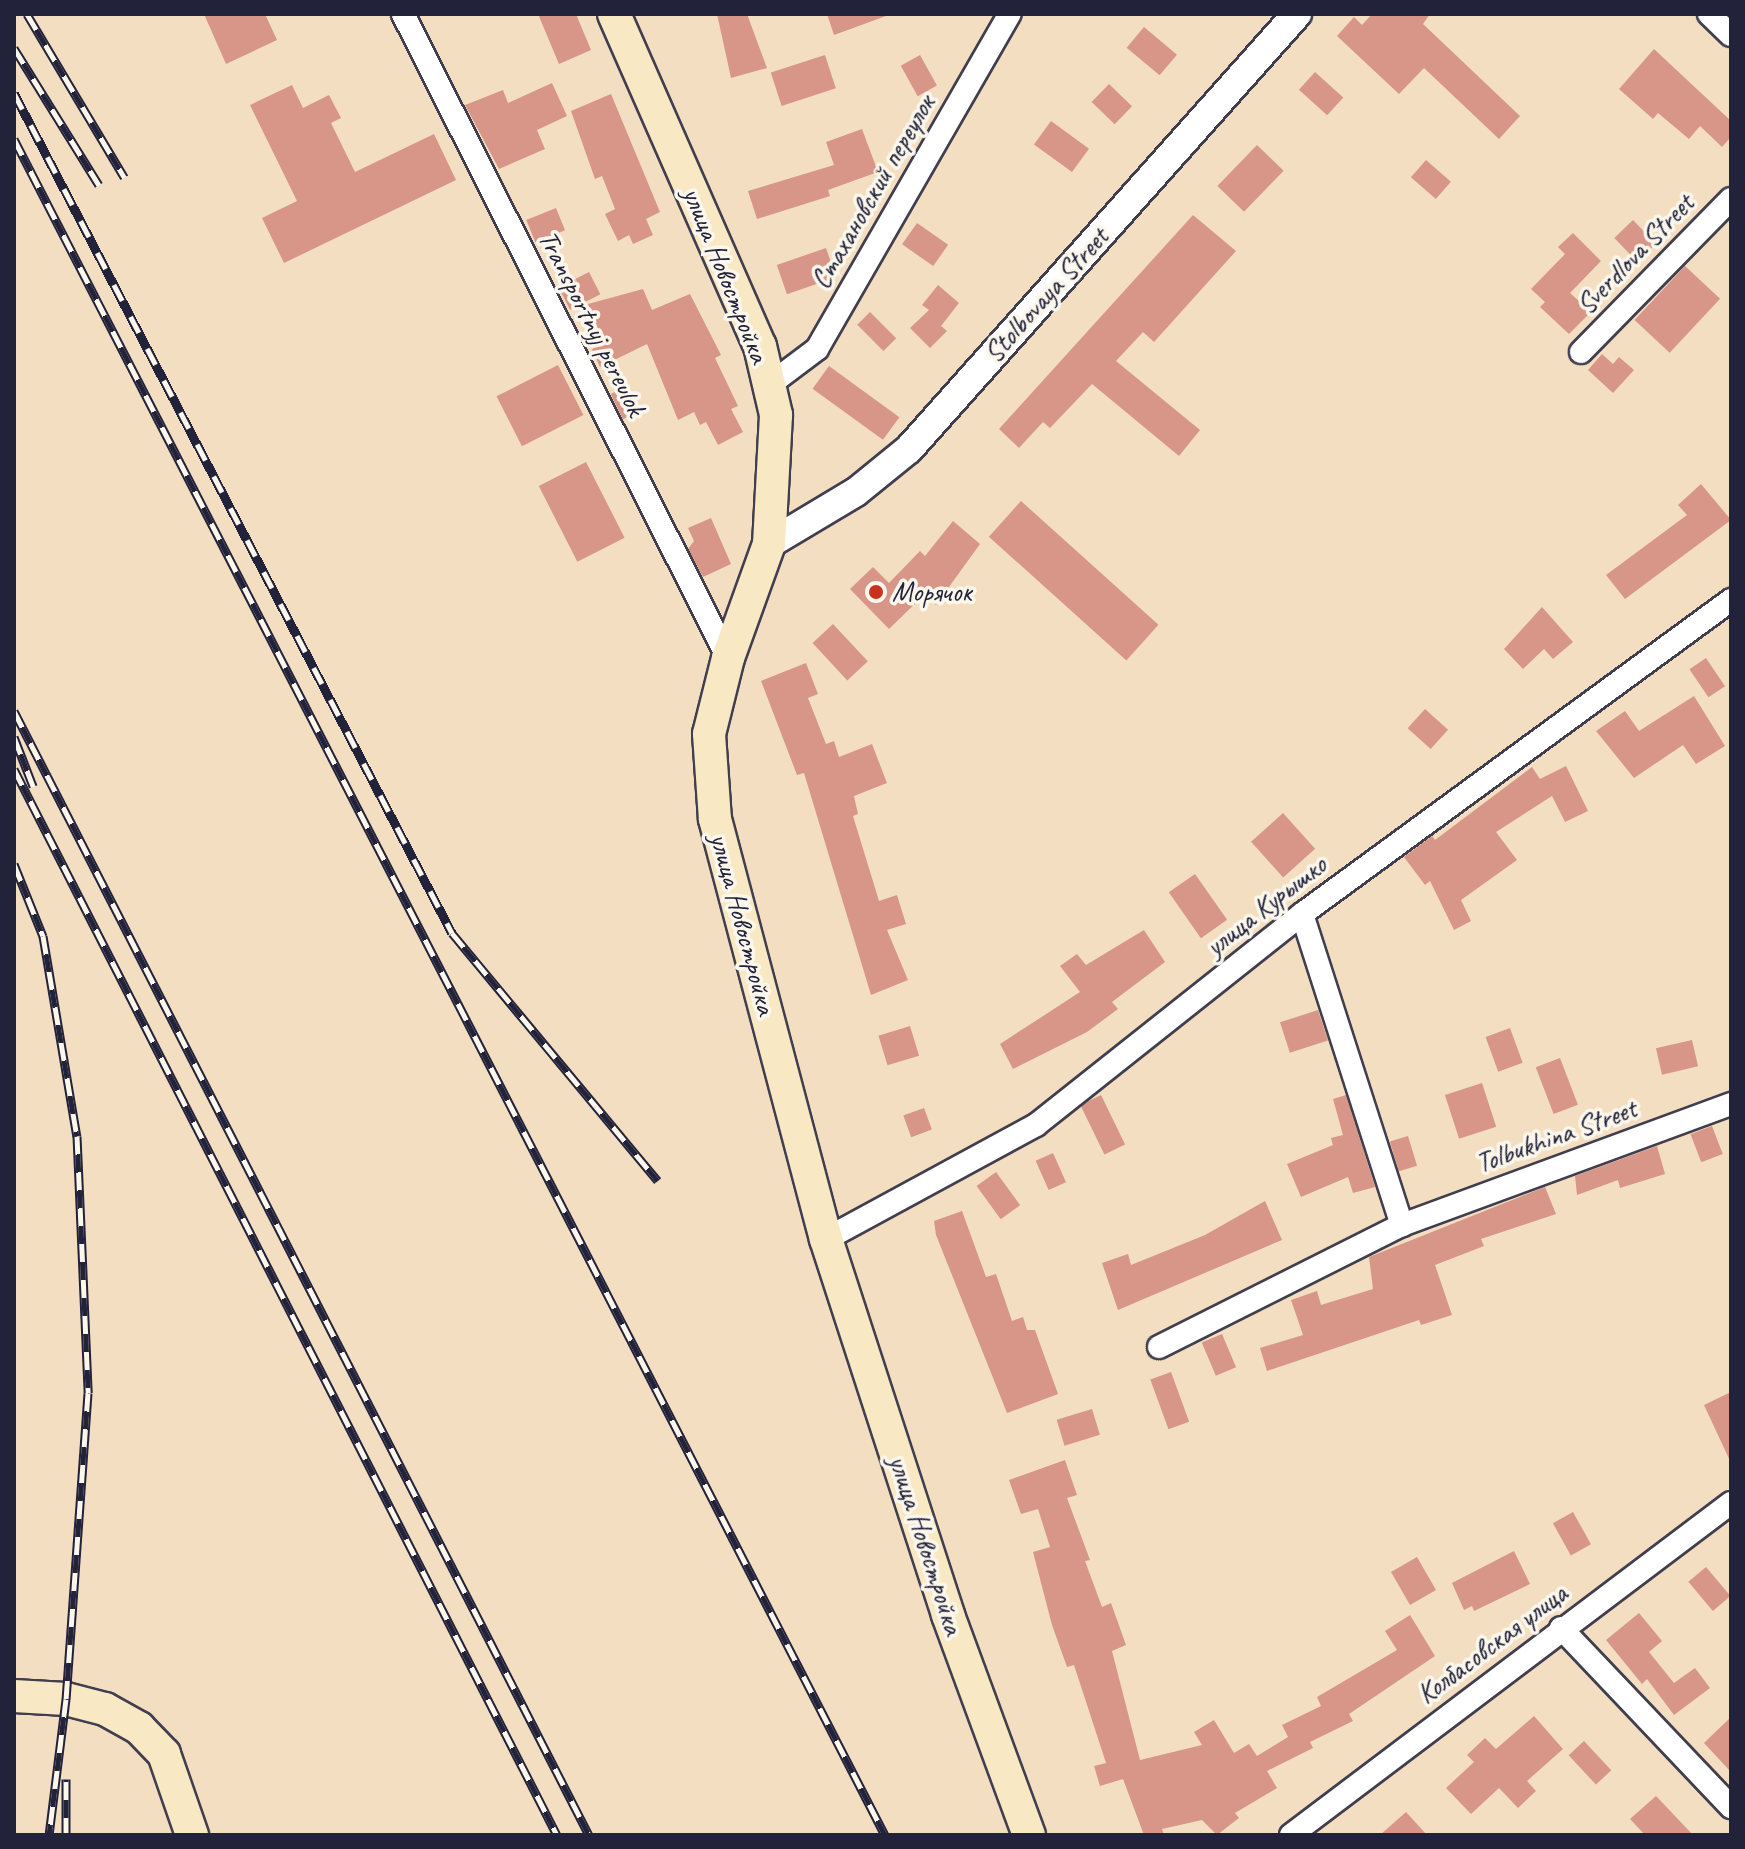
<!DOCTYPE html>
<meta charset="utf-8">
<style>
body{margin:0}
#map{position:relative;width:1745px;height:1849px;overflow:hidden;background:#f3dec1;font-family:Caveat,sans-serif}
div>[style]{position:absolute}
.building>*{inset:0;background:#d79688;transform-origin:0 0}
.roads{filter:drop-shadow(2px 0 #413e4f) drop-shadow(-2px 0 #413e4f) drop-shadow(0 2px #413e4f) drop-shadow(0 -2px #413e4f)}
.minor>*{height:22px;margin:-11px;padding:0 11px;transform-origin:11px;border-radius:11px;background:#fff}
.tertiary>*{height:28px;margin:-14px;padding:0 14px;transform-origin:14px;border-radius:14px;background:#fff}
.secondary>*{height:32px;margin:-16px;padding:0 16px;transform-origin:16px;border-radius:16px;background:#f8e8c3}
.rail>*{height:9px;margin-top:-4.5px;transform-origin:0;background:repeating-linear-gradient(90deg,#fbf7ec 0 18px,#22223b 0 36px);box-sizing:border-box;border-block:2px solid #22223b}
.dots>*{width:22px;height:22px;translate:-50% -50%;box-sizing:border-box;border:4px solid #fbf7ec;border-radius:50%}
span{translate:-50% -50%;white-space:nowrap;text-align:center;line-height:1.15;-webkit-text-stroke:7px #fbf7ec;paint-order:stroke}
.street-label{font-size:28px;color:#22223b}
.poi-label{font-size:28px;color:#22223b}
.left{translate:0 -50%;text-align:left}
.frame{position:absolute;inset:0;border:16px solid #22223b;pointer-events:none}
</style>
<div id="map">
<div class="building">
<div style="clip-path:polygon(204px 14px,265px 14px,277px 40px,226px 64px)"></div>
<div style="clip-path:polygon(538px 14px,576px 14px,591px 50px,559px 64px)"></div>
<div style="clip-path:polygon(717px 14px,747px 14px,767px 68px,731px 78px)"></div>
<div style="clip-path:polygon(827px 14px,885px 14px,886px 16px,834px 35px)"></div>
<div style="clip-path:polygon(1372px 14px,1430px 14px,1423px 24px,1520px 116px,1499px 139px,1424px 68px,1399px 94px,1337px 36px,1354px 17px,1362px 25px)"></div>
<div style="left:1144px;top:27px;width:43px;height:27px;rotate:40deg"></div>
<div style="clip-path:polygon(1654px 49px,1731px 121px,1731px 137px,1722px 147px,1700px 126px,1689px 139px,1658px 113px,1653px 119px,1619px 89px)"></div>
<div style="left:825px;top:55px;width:35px;height:57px;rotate:72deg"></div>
<div style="left:920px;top:55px;width:35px;height:22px;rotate:61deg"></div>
<div style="left:1315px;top:72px;width:38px;height:24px;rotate:42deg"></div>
<div style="clip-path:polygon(552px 83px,567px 116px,537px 130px,545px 149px,499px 169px,465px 105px,503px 90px,508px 103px)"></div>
<div style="left:1109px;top:84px;width:32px;height:25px;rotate:44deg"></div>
<div style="clip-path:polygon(292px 85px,303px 108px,329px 95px,341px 118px,331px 123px,355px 172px,434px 134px,456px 180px,284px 263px,262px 218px,297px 201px,250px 105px)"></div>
<div style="clip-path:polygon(611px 94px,660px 212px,646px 219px,653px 235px,633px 244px,629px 235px,618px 241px,605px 214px,615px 209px,602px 176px,595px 179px,571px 111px)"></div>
<div style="left:1051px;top:121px;width:47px;height:29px;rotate:36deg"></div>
<div style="clip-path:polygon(862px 129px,878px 172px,828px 190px,830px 196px,757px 219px,748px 191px,834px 165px,826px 142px)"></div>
<div style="left:1257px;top:145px;width:37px;height:57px;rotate:44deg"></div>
<div style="left:1426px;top:160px;width:33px;height:23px;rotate:41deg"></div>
<div style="left:556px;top:208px;width:24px;height:32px;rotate:68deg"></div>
<div style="clip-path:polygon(1193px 215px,1236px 251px,1154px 342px,1143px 332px,1116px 361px,1200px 430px,1179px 456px,1092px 384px,1050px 428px,1043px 422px,1019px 448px,999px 429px)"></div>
<div style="left:1633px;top:220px;width:33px;height:26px;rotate:46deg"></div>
<div style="left:917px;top:223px;width:38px;height:26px;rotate:35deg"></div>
<div style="clip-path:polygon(1573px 233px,1601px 261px,1570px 293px,1591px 312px,1569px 334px,1540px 307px,1545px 302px,1531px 289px,1565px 254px,1558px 247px)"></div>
<div style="left:826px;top:248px;width:31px;height:52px;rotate:71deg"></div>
<div style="left:1685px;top:266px;width:48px;height:74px;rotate:43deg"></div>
<div style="left:589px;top:272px;width:25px;height:34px;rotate:63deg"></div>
<div style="clip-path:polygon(938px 285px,959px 303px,941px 326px,947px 331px,930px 348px,910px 328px,929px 310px,922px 305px)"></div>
<div style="clip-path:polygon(643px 289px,652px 310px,690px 294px,721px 355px,715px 358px,738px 406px,731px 409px,743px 432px,718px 445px,706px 422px,700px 425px,694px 412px,678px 420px,647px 344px,600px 367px,592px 349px,604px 343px,588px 304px)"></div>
<div style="left:870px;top:312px;width:37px;height:18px;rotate:45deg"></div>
<div style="clip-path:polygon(1602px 354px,1613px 364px,1619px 357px,1634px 370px,1613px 393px,1588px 370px)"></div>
<div style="left:558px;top:365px;width:56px;height:69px;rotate:63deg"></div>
<div style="left:829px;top:366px;width:87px;height:28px;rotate:36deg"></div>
<div style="left:625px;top:387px;width:28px;height:16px;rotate:64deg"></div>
<div style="left:586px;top:462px;width:85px;height:53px;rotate:63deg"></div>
<div style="clip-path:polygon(1701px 484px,1731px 520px,1625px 599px,1606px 575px,1687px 515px,1678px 505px)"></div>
<div style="left:1021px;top:501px;width:185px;height:48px;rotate:42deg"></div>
<div style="clip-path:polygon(711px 518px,731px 564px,703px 577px,688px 549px,694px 541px,688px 528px)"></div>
<div style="clip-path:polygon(953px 521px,980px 544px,936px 605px,925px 594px,889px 629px,850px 589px,873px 567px,889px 583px,920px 551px,925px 556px)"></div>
<div style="clip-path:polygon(1542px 607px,1573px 642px,1553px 659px,1544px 649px,1523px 669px,1504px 649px)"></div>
<div style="left:833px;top:624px;width:51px;height:28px;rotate:47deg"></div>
<div style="left:1706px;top:658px;width:34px;height:20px;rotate:56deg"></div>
<div style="clip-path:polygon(806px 663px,818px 694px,808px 698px,826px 744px,834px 741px,839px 757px,872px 744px,887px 783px,854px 796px,858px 814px,853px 816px,879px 901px,897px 895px,906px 924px,887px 930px,908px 980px,871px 995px,804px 773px,797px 775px,761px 681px)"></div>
<div style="clip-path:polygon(1694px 696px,1725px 746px,1696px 764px,1683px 745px,1634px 778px,1596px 731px,1625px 711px,1639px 731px)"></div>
<div style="left:1425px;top:709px;width:31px;height:26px;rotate:42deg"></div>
<div style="clip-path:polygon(1566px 766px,1588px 811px,1565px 822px,1552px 796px,1496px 832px,1517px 860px,1461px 900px,1471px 921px,1454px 930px,1430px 881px,1425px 885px,1404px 857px,1432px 836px,1435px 840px,1532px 767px,1540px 779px)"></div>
<div style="left:1283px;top:813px;width:48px;height:43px;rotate:48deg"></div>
<div style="left:1195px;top:874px;width:56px;height:32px;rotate:55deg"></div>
<div style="clip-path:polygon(1144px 930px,1165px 962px,1112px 1002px,1118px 1009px,1087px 1032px,1013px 1069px,1000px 1044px,1080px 992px,1060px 966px,1077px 954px,1086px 965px)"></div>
<div style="left:1318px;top:1010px;width:32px;height:40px;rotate:72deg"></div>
<div style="left:910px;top:1026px;width:31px;height:33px;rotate:73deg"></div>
<div style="left:1510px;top:1028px;width:37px;height:26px;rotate:70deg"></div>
<div style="left:1692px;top:1040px;width:27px;height:37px;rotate:77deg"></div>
<div style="left:1560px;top:1058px;width:50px;height:26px;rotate:69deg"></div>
<div style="left:1482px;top:1083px;width:46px;height:39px;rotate:72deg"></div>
<div style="left:1101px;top:1095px;width:55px;height:23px;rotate:64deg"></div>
<div style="clip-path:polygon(1346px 1095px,1375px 1187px,1353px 1193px,1348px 1177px,1301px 1197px,1287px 1164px,1333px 1145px,1331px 1138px,1343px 1135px,1333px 1099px)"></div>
<div style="left:924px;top:1108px;width:23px;height:22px;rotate:70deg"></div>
<div style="left:1712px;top:1126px;width:30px;height:23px;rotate:69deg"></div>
<div style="left:1408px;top:1136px;width:31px;height:19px;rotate:73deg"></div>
<div style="clip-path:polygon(1657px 1146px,1665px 1174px,1620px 1188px,1618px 1180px,1577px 1195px,1575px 1176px)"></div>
<div style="left:1053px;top:1153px;width:32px;height:19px;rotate:66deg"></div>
<div style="left:996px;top:1172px;width:41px;height:24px;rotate:54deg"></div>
<div style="clip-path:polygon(1545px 1187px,1556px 1214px,1481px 1239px,1484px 1246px,1435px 1265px,1452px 1315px,1421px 1325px,1419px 1320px,1267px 1371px,1260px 1348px,1303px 1335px,1291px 1300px,1317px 1291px,1321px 1305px,1373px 1289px,1369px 1257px)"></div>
<div style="clip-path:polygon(1265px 1201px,1282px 1240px,1118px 1310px,1102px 1263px,1128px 1254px,1131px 1265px,1205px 1235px)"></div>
<div style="clip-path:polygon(962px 1211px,986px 1277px,996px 1274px,1012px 1321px,1023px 1317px,1027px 1330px,1035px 1330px,1058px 1394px,1007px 1413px,936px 1235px,934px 1221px)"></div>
<div style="left:1222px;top:1334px;width:36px;height:22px;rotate:67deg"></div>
<div style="left:1171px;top:1372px;width:53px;height:22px;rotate:70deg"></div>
<div style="clip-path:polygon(1731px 1392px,1731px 1463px,1704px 1405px)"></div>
<div style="left:1092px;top:1409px;width:27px;height:37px;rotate:73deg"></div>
<div style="clip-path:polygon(1065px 1460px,1077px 1495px,1067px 1498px,1090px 1560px,1085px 1561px,1102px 1607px,1111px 1603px,1126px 1645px,1112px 1651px,1140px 1760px,1202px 1745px,1194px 1732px,1214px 1720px,1234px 1753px,1249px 1744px,1257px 1756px,1288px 1737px,1282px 1725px,1321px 1706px,1317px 1697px,1397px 1650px,1385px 1631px,1410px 1615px,1435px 1656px,1349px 1714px,1353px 1721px,1310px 1742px,1313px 1748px,1267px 1771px,1277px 1788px,1235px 1813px,1239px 1818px,1217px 1835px,1202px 1820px,1162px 1829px,1164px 1835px,1144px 1835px,1123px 1779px,1100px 1786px,1094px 1766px,1106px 1763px,1074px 1665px,1067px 1667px,1052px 1625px,1033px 1552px,1050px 1547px,1038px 1509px,1021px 1514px,1009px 1480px)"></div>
<div style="left:1573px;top:1512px;width:37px;height:23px;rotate:61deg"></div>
<div style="clip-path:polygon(1514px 1551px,1530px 1584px,1474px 1611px,1472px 1606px,1464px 1610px,1452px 1583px)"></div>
<div style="left:1417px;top:1557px;width:38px;height:30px;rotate:60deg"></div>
<div style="left:1706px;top:1567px;width:38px;height:23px;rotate:50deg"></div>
<div style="clip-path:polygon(1639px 1613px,1662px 1641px,1649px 1652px,1674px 1683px,1695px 1668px,1710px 1688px,1674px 1715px,1647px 1679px,1642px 1684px,1606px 1640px)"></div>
<div style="clip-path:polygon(1534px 1716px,1563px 1749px,1527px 1781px,1536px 1791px,1518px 1808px,1499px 1788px,1471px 1814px,1446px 1788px,1474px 1762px,1467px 1755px,1485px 1738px,1496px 1749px)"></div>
<div style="clip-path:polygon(1731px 1717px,1731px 1772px,1704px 1743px)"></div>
<div style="left:1584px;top:1741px;width:40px;height:21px;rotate:47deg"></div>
<div style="clip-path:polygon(1656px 1796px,1693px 1835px,1645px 1835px,1630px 1819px)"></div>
<div style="clip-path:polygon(1406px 1812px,1427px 1835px,1380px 1835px)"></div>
</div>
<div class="roads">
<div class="minor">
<div style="left:403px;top:14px;width:721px;rotate:63.22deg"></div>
<div style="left:1709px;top:14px;width:30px;rotate:44deg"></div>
<div style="left:1581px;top:352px;width:214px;rotate:-45.6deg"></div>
<div style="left:769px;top:385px;width:60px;rotate:-36.9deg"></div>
<div style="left:817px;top:349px;width:387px;rotate:-60.1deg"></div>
<div style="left:1302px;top:914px;width:327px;rotate:72.2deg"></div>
<div style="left:826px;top:1239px;width:239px;rotate:-28.5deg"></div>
<div style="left:1036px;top:1125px;width:340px;rotate:-38.4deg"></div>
<div style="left:1302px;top:914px;width:532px;rotate:-36.2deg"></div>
<div style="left:1159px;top:1347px;width:272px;rotate:-26.7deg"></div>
<div style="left:1402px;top:1225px;width:351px;rotate:-20.2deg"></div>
<div style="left:1561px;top:1628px;width:247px;rotate:46.5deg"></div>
<div style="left:1291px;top:1835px;width:551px;rotate:-37.04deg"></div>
</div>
<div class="tertiary">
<div style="left:769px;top:544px;width:101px;rotate:-30.9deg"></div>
<div style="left:856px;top:492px;width:68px;rotate:-39.1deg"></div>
<div style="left:909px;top:449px;width:583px;rotate:-48.27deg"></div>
</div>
<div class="secondary">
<div style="left:614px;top:14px;width:363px;rotate:66.3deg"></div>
<div style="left:760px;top:346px;width:71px;rotate:76.9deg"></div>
<div style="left:776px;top:415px;width:129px;rotate:93.1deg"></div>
<div style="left:769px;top:544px;width:121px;rotate:109.8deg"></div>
<div style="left:728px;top:658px;width:78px;rotate:104deg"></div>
<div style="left:709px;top:734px;width:85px;rotate:86deg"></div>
<div style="left:715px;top:819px;width:434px;rotate:75.2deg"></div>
<div style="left:826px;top:1239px;width:395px;rotate:72deg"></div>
<div style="left:948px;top:1615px;width:234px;rotate:69.8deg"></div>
<div style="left:14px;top:1696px;width:52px;rotate:3.3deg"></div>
<div style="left:66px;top:1699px;width:40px;rotate:14.4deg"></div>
<div style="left:105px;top:1709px;width:39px;rotate:29deg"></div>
<div style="left:139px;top:1728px;width:36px;rotate:46deg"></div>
<div style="left:164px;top:1754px;width:86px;rotate:70.9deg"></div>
</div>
</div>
<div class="rail">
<div style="left:27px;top:14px;width:190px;rotate:59.2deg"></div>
<div style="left:14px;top:48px;width:161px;rotate:58.2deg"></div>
<div style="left:14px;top:93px;width:947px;rotate:62.46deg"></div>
<div style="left:452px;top:933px;width:322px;rotate:50.3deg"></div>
<div style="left:14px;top:139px;width:1907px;rotate:62.82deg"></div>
<div style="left:14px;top:711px;width:1263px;rotate:62.91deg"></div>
<div style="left:14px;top:737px;width:53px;rotate:68.8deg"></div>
<div style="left:14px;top:769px;width:1196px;rotate:63.01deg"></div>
<div style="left:14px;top:864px;width:78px;rotate:68.1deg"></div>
<div style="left:43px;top:936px;width:203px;rotate:80.4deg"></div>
<div style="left:77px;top:1136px;width:257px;rotate:87.5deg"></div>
<div style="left:88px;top:1393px;width:307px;rotate:94.1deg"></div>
<div style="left:66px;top:1699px;width:137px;rotate:97.1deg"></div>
<div style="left:66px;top:1835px;width:56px;rotate:-90deg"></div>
</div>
<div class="dots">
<div style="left:876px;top:592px;background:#c8321e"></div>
</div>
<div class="street-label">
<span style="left:873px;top:192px;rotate:-60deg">Стахановский переулок</span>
<span style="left:1635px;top:254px;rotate:-46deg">Sverdlova Street</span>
<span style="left:726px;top:275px;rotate:68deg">улица Новостройка</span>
<span style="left:1046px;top:295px;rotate:-48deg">Stolbovaya Street</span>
<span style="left:592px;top:323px;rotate:63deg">Transportnyj pereulok</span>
<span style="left:1266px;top:906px;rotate:-38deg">улица Курышко</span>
<span style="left:743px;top:924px;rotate:75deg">улица Новостройка</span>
<span style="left:1556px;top:1136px;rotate:-20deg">Tolbukhina Street</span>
<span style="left:926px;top:1545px;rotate:72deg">улица Новостройка</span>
<span style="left:1492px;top:1644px;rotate:-37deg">Колбасовская улица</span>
</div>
<div class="poi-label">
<span class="left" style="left:892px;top:592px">Морячок</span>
</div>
<div class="frame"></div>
</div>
